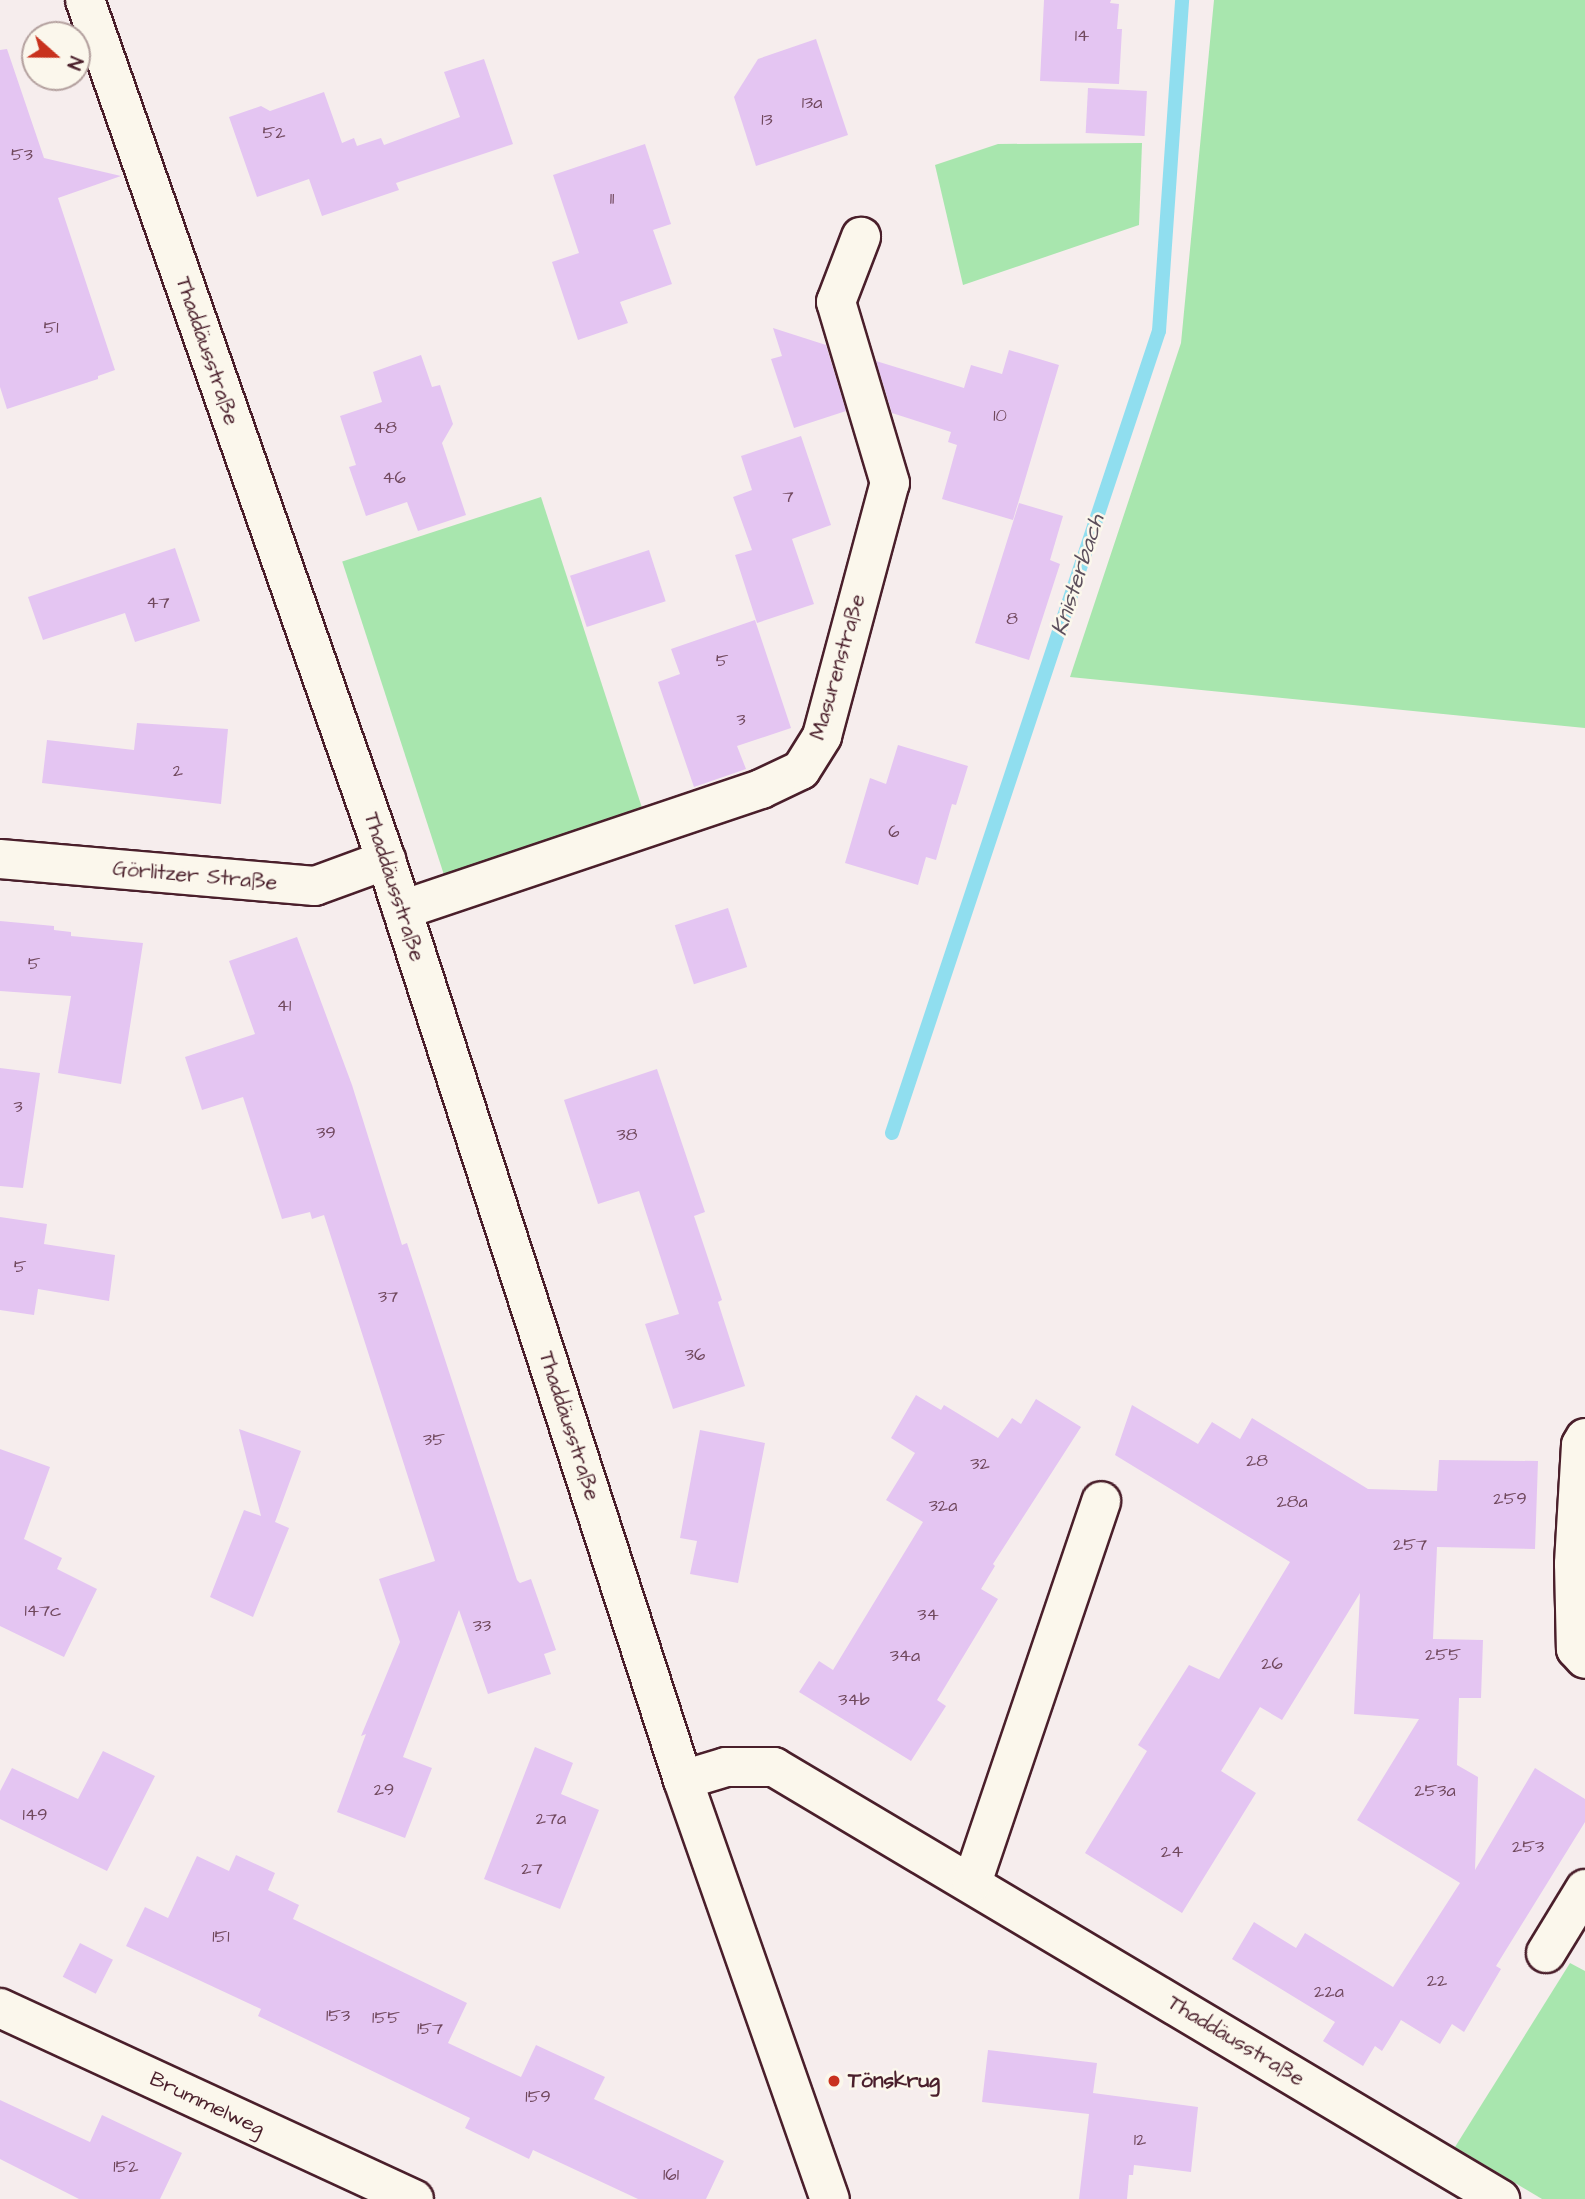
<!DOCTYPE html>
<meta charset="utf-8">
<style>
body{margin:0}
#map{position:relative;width:1585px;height:2199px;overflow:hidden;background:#f6eded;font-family:"Architects Daughter",sans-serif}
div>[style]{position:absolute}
.green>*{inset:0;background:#a8e6ae;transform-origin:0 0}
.stream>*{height:14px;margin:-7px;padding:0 7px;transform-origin:7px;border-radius:7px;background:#90deef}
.building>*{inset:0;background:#e4c5f2;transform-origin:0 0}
.roads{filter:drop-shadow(2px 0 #4a1f2b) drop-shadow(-2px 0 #4a1f2b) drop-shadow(0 2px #4a1f2b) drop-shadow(0 -2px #4a1f2b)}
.minor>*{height:38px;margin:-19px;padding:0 19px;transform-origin:19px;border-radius:19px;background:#fbf7ec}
.dots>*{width:19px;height:19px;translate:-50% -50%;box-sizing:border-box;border:4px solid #fbf7ec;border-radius:50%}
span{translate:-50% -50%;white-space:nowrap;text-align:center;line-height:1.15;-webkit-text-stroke:5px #fbf7ec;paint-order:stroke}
.number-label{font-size:18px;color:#70485d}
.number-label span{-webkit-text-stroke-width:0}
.street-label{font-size:21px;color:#4a1f2b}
.poi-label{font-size:21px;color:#4a1f2b;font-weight:700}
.left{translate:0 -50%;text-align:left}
.water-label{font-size:23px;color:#5c4f5c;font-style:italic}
.north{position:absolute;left:21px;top:21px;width:70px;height:70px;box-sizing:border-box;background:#fbf7ec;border:2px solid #b4a19f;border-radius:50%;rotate:111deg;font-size:19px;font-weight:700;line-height:28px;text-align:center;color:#4a1f2b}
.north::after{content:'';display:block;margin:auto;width:24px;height:32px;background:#c8321e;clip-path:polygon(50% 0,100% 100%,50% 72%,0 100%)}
</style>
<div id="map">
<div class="green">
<div style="clip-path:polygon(1214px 0,1585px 0,1585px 728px,1070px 677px,1181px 343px)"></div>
<div style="clip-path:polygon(1142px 143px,1139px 225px,963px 285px,935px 165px,998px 144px)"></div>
<div style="left:541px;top:497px;width:330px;height:209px;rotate:72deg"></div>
<div style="clip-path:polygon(1570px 1963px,1585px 1971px,1585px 2199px,1542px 2199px,1455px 2147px)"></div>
</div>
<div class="stream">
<div style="left:892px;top:1133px;width:845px;rotate:-71.59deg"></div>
<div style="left:1159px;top:331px;width:332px;rotate:-86deg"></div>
</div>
<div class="building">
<div style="clip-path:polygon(1044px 0,1111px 0,1110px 3px,1119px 4px,1117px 29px,1122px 29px,1119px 84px,1040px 81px)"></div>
<div style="clip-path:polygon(816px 39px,848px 135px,756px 166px,734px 97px,758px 59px)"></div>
<div style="clip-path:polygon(7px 49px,44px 158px,121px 176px,58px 198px,115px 370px,98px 376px,98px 379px,7px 409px,0 387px,0 50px)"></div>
<div style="clip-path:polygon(484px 59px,513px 144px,396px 183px,399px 190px,322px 216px,309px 179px,257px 197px,229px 117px,261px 106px,270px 111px,324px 92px,342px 143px,354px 138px,357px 146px,381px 138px,384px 145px,460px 117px,444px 72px)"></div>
<div style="left:1088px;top:88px;width:59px;height:45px;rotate:3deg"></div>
<div style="clip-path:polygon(645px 144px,671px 224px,653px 230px,672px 284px,620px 302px,628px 323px,578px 340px,552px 262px,579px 253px,553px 175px)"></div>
<div style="clip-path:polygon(773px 328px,826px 345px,846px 411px,794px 428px,771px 359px,782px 356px)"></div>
<div style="clip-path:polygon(1009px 350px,1059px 365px,1013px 520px,942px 499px,957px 445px,948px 442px,951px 432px,892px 413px,876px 361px,964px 388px,971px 365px,1002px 374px)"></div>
<div style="clip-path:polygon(421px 355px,432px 387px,440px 385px,453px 424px,442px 443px,466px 515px,418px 531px,407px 502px,366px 516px,349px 467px,356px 465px,340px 416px,382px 402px,373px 372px)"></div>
<div style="clip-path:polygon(801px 436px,831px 525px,792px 539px,814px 604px,757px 623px,735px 555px,752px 550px,733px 497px,752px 490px,741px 456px)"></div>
<div style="clip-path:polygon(1019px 503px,1063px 516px,1050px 560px,1060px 564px,1029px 660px,975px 643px)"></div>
<div style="clip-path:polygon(175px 548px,200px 621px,135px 642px,125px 613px,43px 640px,28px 597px)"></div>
<div style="left:649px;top:550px;width:54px;height:83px;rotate:72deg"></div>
<div style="clip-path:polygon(755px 620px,791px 728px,737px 746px,746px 769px,694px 787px,658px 682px,680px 674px,671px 649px)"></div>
<div style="clip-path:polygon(137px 723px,228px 729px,221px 804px,42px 783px,47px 740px,134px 750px)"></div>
<div style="clip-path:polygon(898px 745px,968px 766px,956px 805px,952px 804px,936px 860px,926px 857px,918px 885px,845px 863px,870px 778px,886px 784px)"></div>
<div style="left:728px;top:908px;width:62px;height:56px;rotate:72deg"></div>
<div style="clip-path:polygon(0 921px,54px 926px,54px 930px,71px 932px,71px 936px,143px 943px,121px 1084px,58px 1073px,71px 996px,0 991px)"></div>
<div style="clip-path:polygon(297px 937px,352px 1085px,402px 1245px,407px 1243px,517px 1580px,520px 1583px,531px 1579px,556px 1650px,544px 1654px,551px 1674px,488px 1694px,459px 1610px,403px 1757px,432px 1768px,405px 1838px,337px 1812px,366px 1734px,361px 1736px,400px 1642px,379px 1579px,435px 1561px,324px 1215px,312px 1219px,310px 1212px,282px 1219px,243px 1097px,202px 1110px,185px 1057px,255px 1034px,229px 961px)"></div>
<div style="clip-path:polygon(0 1068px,40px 1073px,23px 1188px,0 1186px)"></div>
<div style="clip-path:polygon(657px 1069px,705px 1212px,694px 1216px,722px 1300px,718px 1302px,745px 1386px,673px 1409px,645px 1324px,679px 1314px,639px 1191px,598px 1204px,564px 1100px)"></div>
<div style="clip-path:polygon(0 1217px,47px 1224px,44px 1244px,115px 1255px,109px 1301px,38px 1289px,34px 1315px,0 1310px)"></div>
<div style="clip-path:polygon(916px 1395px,941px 1410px,944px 1405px,998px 1438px,1012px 1418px,1021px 1424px,1036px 1399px,1081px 1427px,993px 1564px,995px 1566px,981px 1589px,998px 1599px,937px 1700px,946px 1706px,911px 1761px,799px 1692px,819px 1661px,833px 1670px,923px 1522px,886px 1500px,915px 1453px,891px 1438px)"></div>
<div style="clip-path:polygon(1132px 1405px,1198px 1444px,1212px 1422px,1240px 1439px,1252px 1418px,1368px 1489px,1437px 1491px,1439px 1460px,1538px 1461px,1535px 1549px,1437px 1547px,1433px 1639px,1483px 1640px,1481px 1698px,1459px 1698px,1457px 1765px,1478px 1777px,1475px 1870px,1535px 1768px,1585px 1799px,1585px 1822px,1496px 1966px,1501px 1969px,1464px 2032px,1452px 2024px,1440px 2044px,1401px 2020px,1382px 2051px,1375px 2046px,1363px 2066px,1323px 2041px,1335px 2022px,1232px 1959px,1254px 1922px,1296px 1948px,1305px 1933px,1393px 1987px,1460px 1883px,1357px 1820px,1419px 1719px,1354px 1714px,1360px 1593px,1282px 1720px,1260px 1707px,1221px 1771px,1256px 1793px,1182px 1913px,1085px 1853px,1147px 1751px,1138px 1745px,1189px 1665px,1219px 1679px,1290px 1562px,1115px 1455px)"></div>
<div style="clip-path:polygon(239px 1429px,301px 1451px,275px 1522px,289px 1528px,253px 1617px,210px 1597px,244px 1510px,261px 1516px)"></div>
<div style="clip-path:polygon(700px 1430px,765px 1443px,738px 1583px,690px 1574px,697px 1541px,680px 1538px)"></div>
<div style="clip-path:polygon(0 1449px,50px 1467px,24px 1539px,62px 1558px,57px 1569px,97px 1589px,64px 1657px,0 1626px)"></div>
<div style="clip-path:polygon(535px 1747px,573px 1763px,561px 1794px,599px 1810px,560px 1909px,484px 1879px)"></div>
<div style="clip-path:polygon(103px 1751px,155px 1776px,107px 1871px,0 1819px,0 1791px,12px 1768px,78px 1799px)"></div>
<div style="clip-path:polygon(236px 1855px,275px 1873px,268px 1890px,299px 1905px,293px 1919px,467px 2003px,448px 2043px,521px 2077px,536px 2045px,605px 2077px,594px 2099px,724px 2161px,706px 2199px,638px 2199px,533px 2150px,529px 2159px,465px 2128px,470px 2118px,258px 2016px,261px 2009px,126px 1946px,145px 1907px,168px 1918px,197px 1856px,229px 1871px)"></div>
<div style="left:80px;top:1943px;width:37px;height:38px;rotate:27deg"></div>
<div style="clip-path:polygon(988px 2050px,1097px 2063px,1093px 2093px,1198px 2107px,1191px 2172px,1134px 2165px,1133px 2175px,1129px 2175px,1127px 2199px,1079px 2199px,1089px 2114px,982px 2102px)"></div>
<div style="clip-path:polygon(0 2100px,90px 2142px,102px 2115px,182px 2153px,160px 2199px,79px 2199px,0 2159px)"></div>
</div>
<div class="roads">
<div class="minor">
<div style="left:85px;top:0;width:911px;rotate:70.71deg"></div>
<div style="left:386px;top:860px;width:967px;rotate:72.11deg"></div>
<div style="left:683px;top:1780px;width:444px;rotate:70.7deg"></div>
<div style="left:0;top:859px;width:316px;rotate:4.9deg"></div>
<div style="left:315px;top:886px;width:76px;rotate:-20.1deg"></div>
<div style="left:402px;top:910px;width:379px;rotate:-18.6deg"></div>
<div style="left:761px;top:789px;width:44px;rotate:-25.4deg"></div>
<div style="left:801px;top:770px;width:40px;rotate:-58deg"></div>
<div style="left:822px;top:736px;width:262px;rotate:-75deg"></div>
<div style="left:890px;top:483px;width:189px;rotate:-106.6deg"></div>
<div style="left:836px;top:302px;width:70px;rotate:-69deg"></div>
<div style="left:1585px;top:1438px;width:8px;rotate:120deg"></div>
<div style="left:1581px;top:1445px;width:119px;rotate:93.4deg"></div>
<div style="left:1574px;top:1564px;width:85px;rotate:88.7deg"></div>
<div style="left:1576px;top:1649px;width:13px;rotate:48deg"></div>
<div style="left:683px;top:1780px;width:45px;rotate:-16.8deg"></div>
<div style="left:726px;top:1767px;width:48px"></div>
<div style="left:774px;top:1767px;width:845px;rotate:30.75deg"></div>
<div style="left:972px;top:1883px;width:403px;rotate:-71.3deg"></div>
<div style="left:1546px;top:1953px;width:75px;rotate:-58.6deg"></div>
<div style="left:0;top:2008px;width:456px;rotate:24.8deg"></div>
</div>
</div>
<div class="dots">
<div style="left:834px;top:2081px;background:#c8321e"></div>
</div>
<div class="number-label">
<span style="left:1082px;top:36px">14</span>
<span style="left:812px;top:103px">13a</span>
<span style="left:767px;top:120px">13</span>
<span style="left:274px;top:133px">52</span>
<span style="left:22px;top:155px">53</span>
<span style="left:612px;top:199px">11</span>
<span style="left:51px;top:328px">51</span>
<span style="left:1000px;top:416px">10</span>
<span style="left:385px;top:428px">48</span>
<span style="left:394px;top:478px">46</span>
<span style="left:788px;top:497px">7</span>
<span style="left:158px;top:603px">47</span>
<span style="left:1012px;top:619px">8</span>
<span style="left:722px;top:661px">5</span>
<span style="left:741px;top:720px">3</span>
<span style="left:178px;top:771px">2</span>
<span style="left:894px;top:832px">6</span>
<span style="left:34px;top:964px">5</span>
<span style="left:284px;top:1006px">41</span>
<span style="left:18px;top:1107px">3</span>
<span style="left:326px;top:1133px">39</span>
<span style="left:627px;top:1135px">38</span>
<span style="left:20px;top:1267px">5</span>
<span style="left:388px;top:1297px">37</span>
<span style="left:695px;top:1355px">36</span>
<span style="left:434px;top:1440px">35</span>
<span style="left:1257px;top:1461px">28</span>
<span style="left:980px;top:1464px">32</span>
<span style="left:1510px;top:1499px">259</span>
<span style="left:1292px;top:1502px">28a</span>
<span style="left:943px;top:1506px">32a</span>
<span style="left:1410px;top:1545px">257</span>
<span style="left:43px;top:1611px">147c</span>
<span style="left:928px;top:1615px">34</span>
<span style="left:482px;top:1626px">33</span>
<span style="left:1443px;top:1655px">255</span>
<span style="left:905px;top:1656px">34a</span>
<span style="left:1272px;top:1664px">26</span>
<span style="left:854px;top:1700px">34b</span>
<span style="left:384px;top:1790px">29</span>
<span style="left:1435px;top:1791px">253a</span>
<span style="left:35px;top:1815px">149</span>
<span style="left:551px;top:1819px">27a</span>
<span style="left:1528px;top:1847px">253</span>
<span style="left:1172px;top:1852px">24</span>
<span style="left:532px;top:1869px">27</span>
<span style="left:221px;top:1937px">151</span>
<span style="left:1437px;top:1981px">22</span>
<span style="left:1329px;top:1992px">22a</span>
<span style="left:338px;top:2016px">153</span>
<span style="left:386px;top:2018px">155</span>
<span style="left:430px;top:2029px">157</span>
<span style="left:538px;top:2097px">159</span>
<span style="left:1140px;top:2140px">12</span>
<span style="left:126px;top:2167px">152</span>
<span style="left:671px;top:2175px">161</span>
</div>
<div class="street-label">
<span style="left:207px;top:351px;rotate:71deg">Thaddäusstraße</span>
<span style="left:838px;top:667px;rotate:-74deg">Masurenstraße</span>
<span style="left:195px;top:876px;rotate:5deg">Görlitzer Straße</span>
<span style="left:394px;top:887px;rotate:72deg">Thaddäusstraße</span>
<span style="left:569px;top:1426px;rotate:72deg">Thaddäusstraße</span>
<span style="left:1236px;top:2041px;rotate:31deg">Thaddäusstraße</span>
<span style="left:207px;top:2104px;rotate:25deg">Brummelweg</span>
</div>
<div class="poi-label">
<span class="left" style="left:848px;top:2081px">Tönskrug</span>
</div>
<div class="water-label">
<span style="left:1078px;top:575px;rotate:-72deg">Knisterbach</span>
</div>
<div class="north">N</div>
</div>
